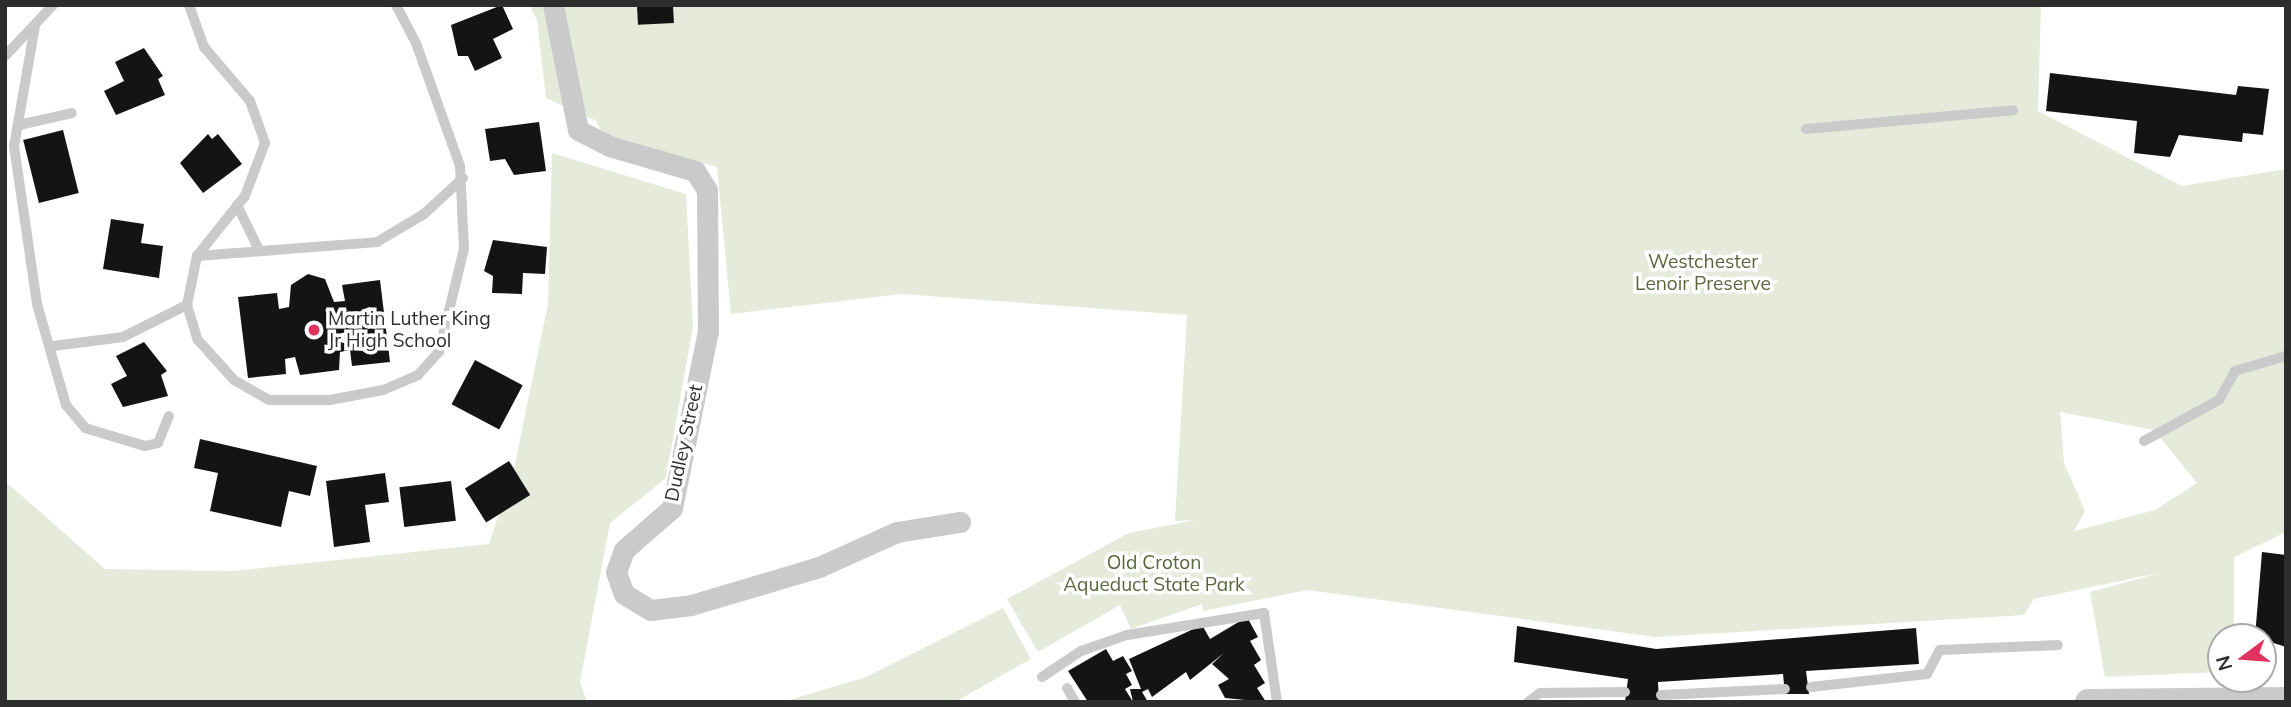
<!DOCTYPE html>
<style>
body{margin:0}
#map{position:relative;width:2291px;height:707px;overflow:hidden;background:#fff;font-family:Mulish,sans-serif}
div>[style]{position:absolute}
.green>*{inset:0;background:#e6eada}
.building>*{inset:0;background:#141414;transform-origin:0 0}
.service>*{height:10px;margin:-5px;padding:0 5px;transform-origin:5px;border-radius:5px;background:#cacaca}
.minor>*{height:21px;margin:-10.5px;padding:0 10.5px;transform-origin:10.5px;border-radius:10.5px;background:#cacaca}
.tertiary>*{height:26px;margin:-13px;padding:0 13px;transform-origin:13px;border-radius:13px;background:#cacaca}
.dots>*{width:19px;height:19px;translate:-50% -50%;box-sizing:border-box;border:4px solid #fff;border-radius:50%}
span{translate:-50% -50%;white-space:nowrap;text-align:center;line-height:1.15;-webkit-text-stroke:7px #fff;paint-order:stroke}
.park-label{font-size:19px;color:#58673b}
.poi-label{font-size:19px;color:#2d2d2d}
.left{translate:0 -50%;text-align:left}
.street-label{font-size:19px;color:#2d2d2d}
.frame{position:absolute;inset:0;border:7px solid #2d2d2d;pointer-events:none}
.north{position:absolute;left:2207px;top:623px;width:70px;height:70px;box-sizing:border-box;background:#fff;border:2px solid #ababab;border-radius:50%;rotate:254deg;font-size:19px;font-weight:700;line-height:28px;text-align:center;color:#2d2d2d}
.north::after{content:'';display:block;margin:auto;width:24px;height:32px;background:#e1325e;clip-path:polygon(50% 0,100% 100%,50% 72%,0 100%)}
</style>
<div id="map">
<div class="green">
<div style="clip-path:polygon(evenodd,529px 5px,2041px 5px,2038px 111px,2182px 186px,2286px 169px,2286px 532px,2234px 557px,2234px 637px,2221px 637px,2221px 672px,2105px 677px,2090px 592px,2163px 572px,2034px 599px,2024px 615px,1655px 637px,1307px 590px,1203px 611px,1202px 604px,1131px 629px,1120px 605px,1038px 652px,1007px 599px,1129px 533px,1195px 520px,1175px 521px,1187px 315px,902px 294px,731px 314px,717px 167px,604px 136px,596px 121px,546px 98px,537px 20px,529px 5px,2060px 412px,2154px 430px,2197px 483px,2155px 510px,2074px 531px,2085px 511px,2064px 463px,2060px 412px)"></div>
<div style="clip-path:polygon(552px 153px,686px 194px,693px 327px,666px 478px,610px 523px,580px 682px,587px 702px,5px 702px,5px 481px,105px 569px,233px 571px,489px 544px,515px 464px,548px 304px)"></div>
<div style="clip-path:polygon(1003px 608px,1031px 659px,955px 702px,783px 702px,866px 677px)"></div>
</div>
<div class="building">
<div style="clip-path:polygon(502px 5px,513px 29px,493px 39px,502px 58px,475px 71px,468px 56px,458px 56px,451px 25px)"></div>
<div style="left:673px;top:5px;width:18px;height:36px;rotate:87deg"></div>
<div style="clip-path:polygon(144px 48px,163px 76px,158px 79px,165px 95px,116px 115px,104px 91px,124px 81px,115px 62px)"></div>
<div style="clip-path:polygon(2050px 73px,2236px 95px,2238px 86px,2269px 89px,2263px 135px,2243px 133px,2242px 142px,2179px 135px,2170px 157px,2134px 153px,2137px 121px,2046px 111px)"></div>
<div style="clip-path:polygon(539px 122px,546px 171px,514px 175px,505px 159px,490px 161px,485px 129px)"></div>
<div style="left:63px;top:130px;width:65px;height:41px;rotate:76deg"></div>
<div style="clip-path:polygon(208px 134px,212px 139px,218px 134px,242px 164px,203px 193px,180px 163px)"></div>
<div style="clip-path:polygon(111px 219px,144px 224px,141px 243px,163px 246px,159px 278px,103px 269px)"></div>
<div style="clip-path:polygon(493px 240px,547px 247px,545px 274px,523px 273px,522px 294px,492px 293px,493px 276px,484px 271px)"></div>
<div style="clip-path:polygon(308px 274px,325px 279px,334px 302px,345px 301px,342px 285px,380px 280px,390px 362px,352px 366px,350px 350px,340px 352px,339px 370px,300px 375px,295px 357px,285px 359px,286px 374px,248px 378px,238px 297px,277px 293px,279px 309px,289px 307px,291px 285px)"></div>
<div style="clip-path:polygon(144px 342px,167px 371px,161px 375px,168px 396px,123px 407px,111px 384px,127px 376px,116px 356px)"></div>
<div style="left:475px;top:360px;width:54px;height:50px;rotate:28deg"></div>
<div style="clip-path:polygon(200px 439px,317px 466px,310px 496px,289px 491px,281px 527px,210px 511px,218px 473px,194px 468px)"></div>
<div style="left:509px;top:461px;width:40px;height:52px;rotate:58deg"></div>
<div style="clip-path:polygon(385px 473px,389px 502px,365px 505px,370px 542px,334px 547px,326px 481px)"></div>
<div style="left:451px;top:481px;width:40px;height:52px;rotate:83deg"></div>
<div style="clip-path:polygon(2262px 552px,2286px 555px,2286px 647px,2255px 637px)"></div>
<div style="clip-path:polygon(1247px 617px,1258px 637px,1250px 641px,1261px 660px,1254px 665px,1265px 683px,1257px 688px,1266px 702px,1225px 698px,1218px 685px,1229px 679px,1212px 664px,1224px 653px,1190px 680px,1186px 672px,1152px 697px,1148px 689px,1142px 692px,1148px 702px,1133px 702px,1130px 689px,1141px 689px,1129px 659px,1202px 625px,1210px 639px)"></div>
<div style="clip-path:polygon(1517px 626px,1656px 649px,1916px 628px,1919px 664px,1806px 671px,1809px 694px,1785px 694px,1783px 674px,1658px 682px,1659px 702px,1625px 702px,1628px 679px,1514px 662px)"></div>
<div style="clip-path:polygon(1106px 649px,1113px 661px,1123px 656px,1132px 671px,1126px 674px,1132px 685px,1125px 689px,1133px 702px,1088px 702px,1068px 671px)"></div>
</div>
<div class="service">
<div style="left:189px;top:5px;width:45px;rotate:70.3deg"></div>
<div style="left:204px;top:47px;width:71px;rotate:49.6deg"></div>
<div style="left:250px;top:101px;width:45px;rotate:70.3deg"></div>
<div style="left:265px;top:143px;width:57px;rotate:110.7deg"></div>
<div style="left:245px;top:196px;width:77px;rotate:128.7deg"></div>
<div style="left:197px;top:256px;width:50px;rotate:101.5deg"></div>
<div style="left:187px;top:305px;width:37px;rotate:73deg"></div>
<div style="left:198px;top:340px;width:54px;rotate:48deg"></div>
<div style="left:234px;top:380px;width:40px;rotate:29.7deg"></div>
<div style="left:269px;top:400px;width:61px"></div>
<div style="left:330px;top:400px;width:54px;rotate:-10.7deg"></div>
<div style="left:383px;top:390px;width:38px;rotate:-23deg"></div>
<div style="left:418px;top:375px;width:31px;rotate:-48deg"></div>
<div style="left:439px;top:352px;width:106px;rotate:-76.4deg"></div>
<div style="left:464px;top:249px;width:83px;rotate:-92.8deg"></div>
<div style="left:460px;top:166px;width:131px;rotate:-109.7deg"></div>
<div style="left:416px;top:43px;width:43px;rotate:-117.8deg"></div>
<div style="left:35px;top:26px;width:122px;rotate:99.9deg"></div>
<div style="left:14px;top:146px;width:160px;rotate:81.7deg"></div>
<div style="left:37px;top:304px;width:105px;rotate:74deg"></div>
<div style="left:66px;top:405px;width:30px;rotate:50deg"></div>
<div style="left:85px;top:428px;width:63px;rotate:16.7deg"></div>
<div style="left:145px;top:446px;width:13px;rotate:-13deg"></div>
<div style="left:158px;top:443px;width:29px;rotate:-68deg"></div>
<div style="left:5px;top:56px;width:70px;rotate:-46.7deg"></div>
<div style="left:19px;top:125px;width:54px;rotate:-12.8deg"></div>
<div style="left:1806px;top:129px;width:208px;rotate:-5.2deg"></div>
<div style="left:237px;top:205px;width:50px;rotate:63.9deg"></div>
<div style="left:197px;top:256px;width:181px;rotate:-4.4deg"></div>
<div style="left:377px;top:242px;width:55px;rotate:-30.8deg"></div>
<div style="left:424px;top:214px;width:53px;rotate:-42.7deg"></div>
<div style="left:53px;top:346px;width:71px;rotate:-7.3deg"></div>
<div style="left:123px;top:337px;width:72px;rotate:-26.6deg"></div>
<div style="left:2144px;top:441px;width:85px;rotate:-28.7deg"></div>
<div style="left:2219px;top:400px;width:33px;rotate:-61deg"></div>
<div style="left:2235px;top:371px;width:53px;rotate:-16.4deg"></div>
<div style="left:1042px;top:677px;width:47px;rotate:-33.7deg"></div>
<div style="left:1081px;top:651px;width:49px;rotate:-19.2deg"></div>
<div style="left:1127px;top:635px;width:139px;rotate:-9.1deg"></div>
<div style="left:1264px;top:613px;width:90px;rotate:81.7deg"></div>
<div style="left:1811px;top:687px;width:117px;rotate:-6.4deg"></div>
<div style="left:1927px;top:674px;width:27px;rotate:-62deg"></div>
<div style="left:1940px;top:650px;width:118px;rotate:-2.4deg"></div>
<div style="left:1067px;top:688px;width:16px;rotate:60deg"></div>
<div style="left:1661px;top:695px;width:124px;rotate:-2.8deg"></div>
<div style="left:1528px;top:702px;width:15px;rotate:-37deg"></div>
<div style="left:1540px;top:693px;width:85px;rotate:-0.7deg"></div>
</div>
<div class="minor">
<div style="left:553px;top:5px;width:127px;rotate:78.7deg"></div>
<div style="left:578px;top:130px;width:35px;rotate:27deg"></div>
<div style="left:609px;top:146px;width:90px;rotate:16.2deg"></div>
<div style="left:695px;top:171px;width:22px;rotate:58deg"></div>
<div style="left:707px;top:190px;width:141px;rotate:89.6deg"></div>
<div style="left:708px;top:331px;width:181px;rotate:101.5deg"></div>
<div style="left:672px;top:508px;width:64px;rotate:138.8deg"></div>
<div style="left:624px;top:550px;width:23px;rotate:110deg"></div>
<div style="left:616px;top:572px;width:23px;rotate:70deg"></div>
<div style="left:624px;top:594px;width:31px;rotate:31deg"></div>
<div style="left:651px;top:610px;width:40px;rotate:-7.1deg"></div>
<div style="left:691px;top:605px;width:134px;rotate:-16.5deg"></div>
<div style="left:819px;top:567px;width:85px;rotate:-24.2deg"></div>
<div style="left:897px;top:532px;width:64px;rotate:-9deg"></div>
</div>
<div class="tertiary">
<div style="left:2088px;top:702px;width:198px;rotate:-0.6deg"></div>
</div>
<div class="dots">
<div style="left:314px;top:330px;background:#e1325e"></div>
</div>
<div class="park-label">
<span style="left:1703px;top:273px">Westchester<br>Lenoir Preserve</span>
<span style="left:1154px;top:574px">Old Croton<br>Aqueduct State Park</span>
</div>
<div class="poi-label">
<span class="left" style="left:328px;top:330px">Martin Luther King<br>Jr High School</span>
</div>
<div class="street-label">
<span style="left:684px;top:443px;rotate:-78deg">Dudley Street</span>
</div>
<div class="frame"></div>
<div class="north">N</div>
</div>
